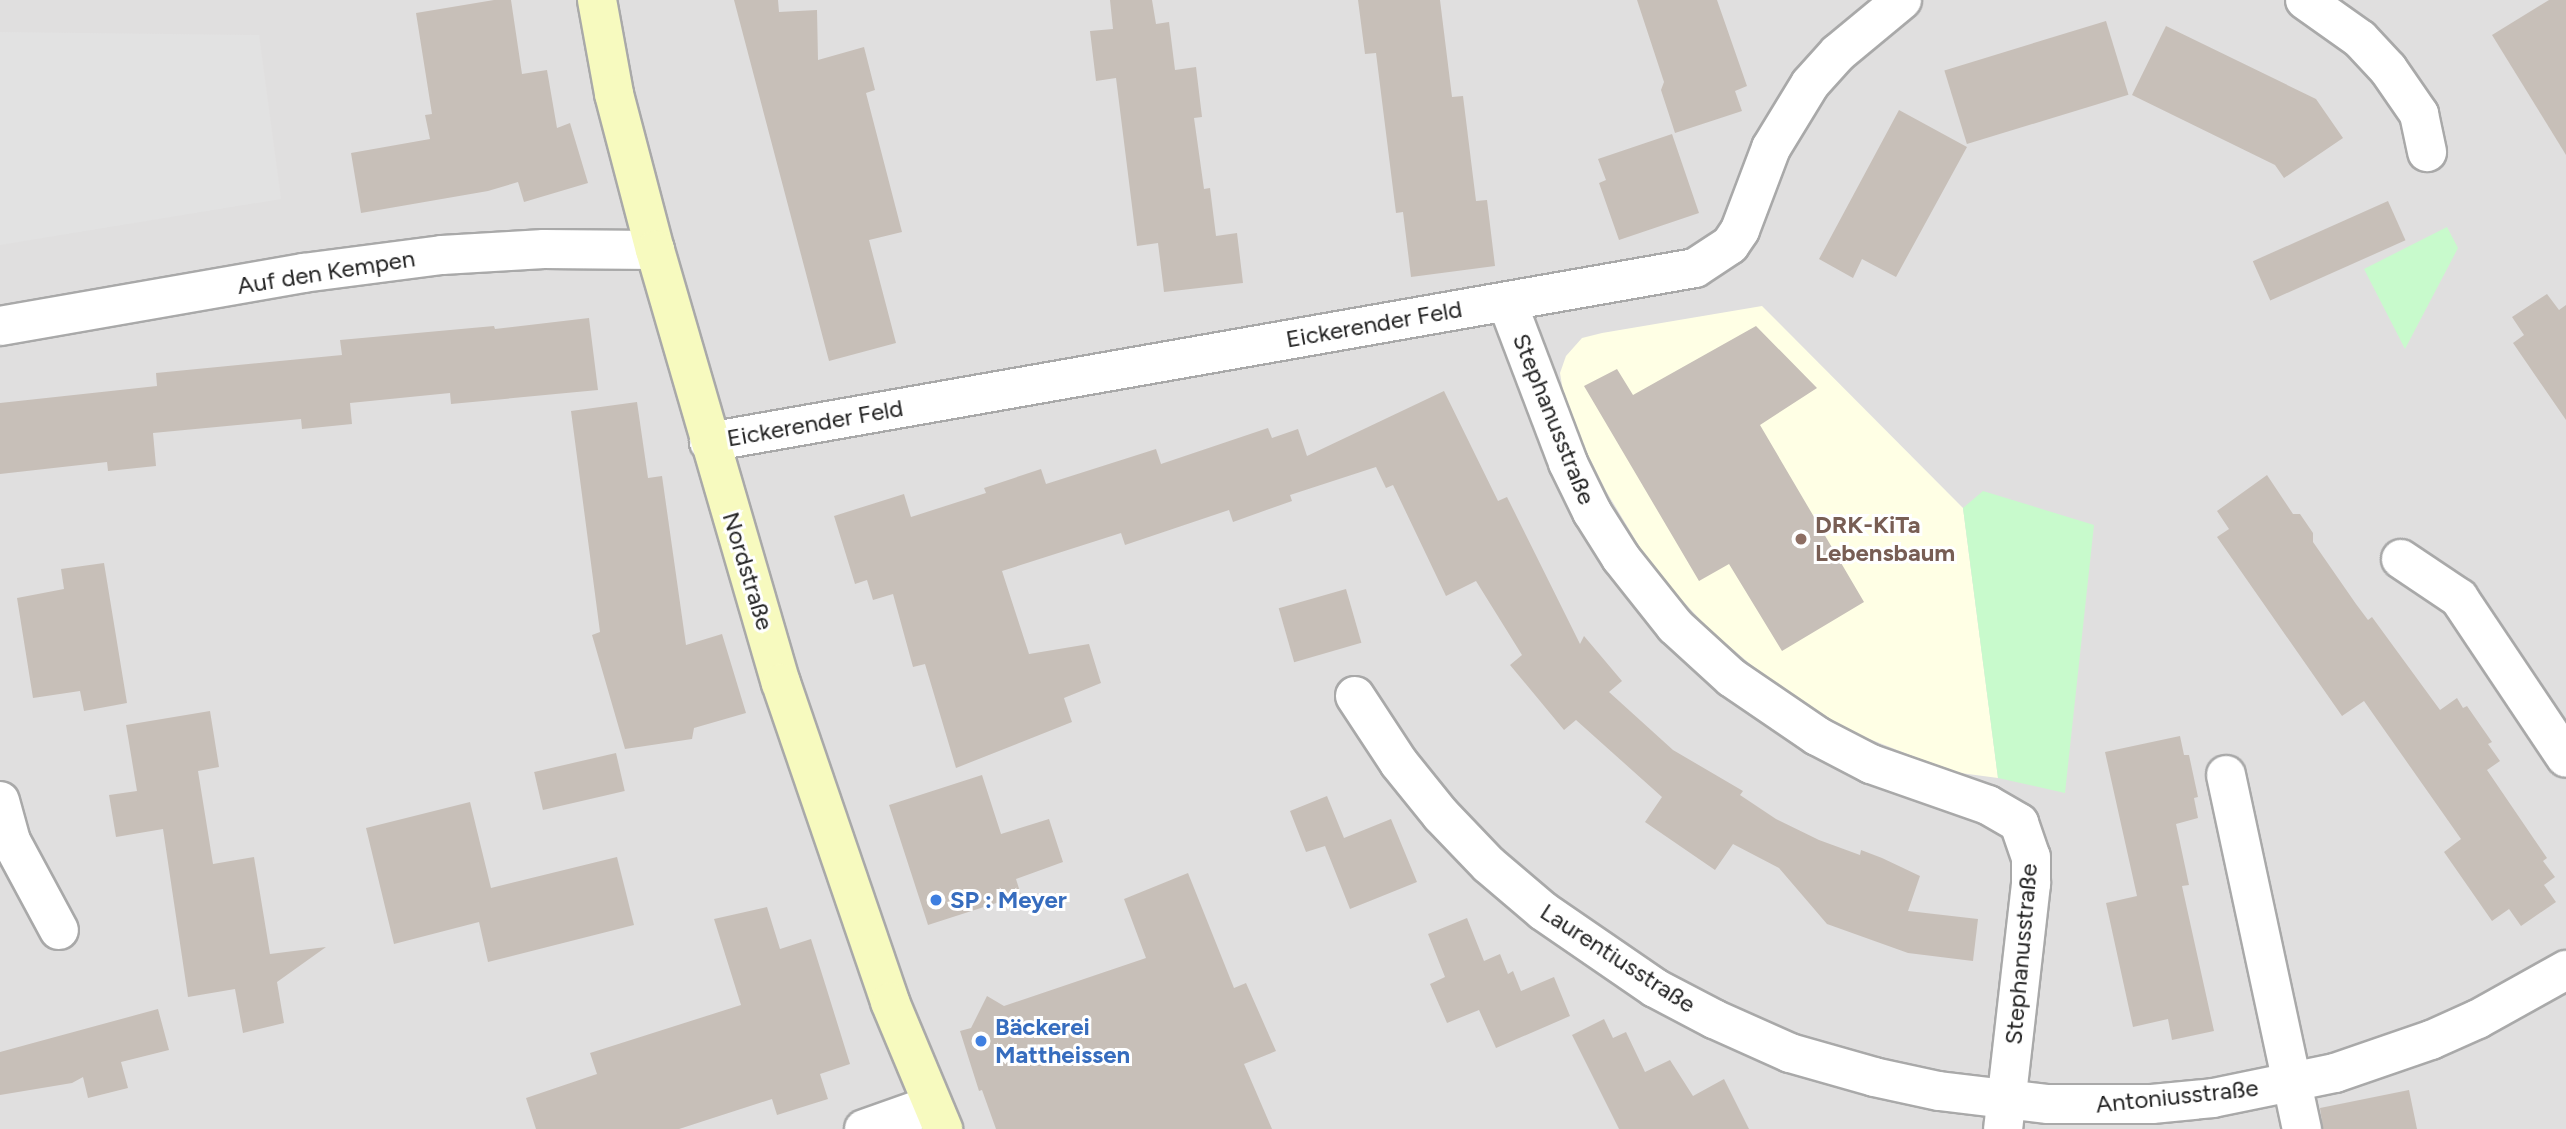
<!DOCTYPE html>
<meta charset="utf-8">
<style>
body{margin:0}
#map{position:relative;width:2566px;height:1129px;overflow:hidden;background:#f2efe9;font-family:Figtree,sans-serif}
div>[style]{position:absolute}
.residential>*{inset:0;background:#e0dfdf;transform-origin:0 0}
.education>*{inset:0;background:#ffffe5}
.park>*{inset:0;background:#c8facc}
.parking>*{inset:0;background:#e2e2e2}
.building>*{inset:0;background:#c7bfb8;transform-origin:0 0}
.roads{filter:drop-shadow(2px 0 #a9a9a9) drop-shadow(-2px 0 #a9a9a9) drop-shadow(0 2px #a9a9a9) drop-shadow(0 -2px #a9a9a9)}
.street>*{height:38px;margin:-19px;padding:0 19px;transform-origin:19px;border-radius:19px;background:#fff}
.secondary>*{height:38px;margin:-19px;padding:0 19px;transform-origin:19px;border-radius:19px;background:#f7fabf}
.dots>*{width:19px;height:19px;translate:-50% -50%;box-sizing:border-box;border:4px solid #fff;border-radius:50%}
span{translate:-50% -50%;white-space:nowrap;text-align:center;line-height:1.15;-webkit-text-stroke:6px #fff;paint-order:stroke}
.street-label{font-size:24px;color:#222}
.education-label{font-size:24px;color:#785e54;font-weight:700}
.left{translate:0 -50%;text-align:left}
.shop-label{font-size:24px;color:#366cbe;font-weight:700}
</style>
<div id="map">
<div class="residential">
<div style="left:0;top:0;width:2566px;height:1129px"></div>
</div>
<div class="education">
<div style="clip-path:polygon(1762px 306px,1963px 508px,1998px 778px,1953px 772px,1839px 727px,1770px 681px,1708px 628px,1653px 569px,1606px 491px,1576px 430px,1563px 391px,1560px 373px,1566px 356px,1582px 338px,1602px 333px)"></div>
</div>
<div class="park">
<div style="clip-path:polygon(2447px 227px,2458px 248px,2405px 349px,2364px 269px)"></div>
<div style="clip-path:polygon(1983px 491px,2094px 525px,2065px 793px,1998px 778px,1963px 508px)"></div>
</div>
<div class="parking">
<div style="clip-path:polygon(0 32px,259px 35px,281px 199px,0 245px)"></div>
</div>
<div class="building">
<div style="clip-path:polygon(494px 0,511px 0,522px 74px,547px 70px,557px 128px,570px 123px,588px 183px,524px 202px,518px 182px,488px 191px,361px 213px,351px 153px,430px 139px,425px 115px,432px 114px,416px 13px)"></div>
<div style="clip-path:polygon(734px 0,778px 0,779px 12px,817px 10px,818px 60px,864px 47px,875px 90px,866px 93px,902px 232px,869px 240px,896px 343px,829px 361px)"></div>
<div style="clip-path:polygon(1110px 0,1152px 0,1156px 24px,1169px 22px,1175px 70px,1196px 67px,1202px 117px,1194px 118px,1204px 189px,1210px 188px,1216px 236px,1237px 233px,1243px 283px,1164px 292px,1158px 243px,1137px 246px,1116px 78px,1096px 81px,1090px 31px,1113px 29px)"></div>
<div style="clip-path:polygon(1358px 0,1440px 0,1452px 97px,1463px 96px,1476px 201px,1487px 200px,1495px 266px,1411px 277px,1403px 212px,1396px 213px,1376px 53px,1365px 54px)"></div>
<div style="clip-path:polygon(1637px 0,1717px 0,1747px 86px,1735px 91px,1742px 111px,1675px 133px,1661px 90px,1664px 82px)"></div>
<div style="clip-path:polygon(2549px 0,2566px 0,2566px 155px,2492px 35px)"></div>
<div style="left:2106px;top:21px;width:77px;height:169px;rotate:73deg"></div>
<div style="clip-path:polygon(2166px 26px,2316px 99px,2343px 138px,2284px 178px,2275px 165px,2132px 95px)"></div>
<div style="clip-path:polygon(1899px 110px,1967px 147px,1896px 277px,1862px 259px,1853px 278px,1819px 259px)"></div>
<div style="clip-path:polygon(1672px 134px,1699px 213px,1619px 240px,1599px 183px,1606px 180px,1598px 159px)"></div>
<div style="left:2388px;top:201px;width:43px;height:148px;rotate:66deg"></div>
<div style="clip-path:polygon(2547px 294px,2559px 310px,2566px 305px,2566px 420px,2513px 343px,2524px 335px,2512px 317px)"></div>
<div style="clip-path:polygon(589px 318px,598px 390px,451px 404px,450px 393px,350px 403px,352px 424px,302px 429px,301px 419px,153px 433px,156px 466px,108px 471px,107px 462px,0 474px,0 403px,157px 386px,156px 373px,342px 355px,340px 340px,494px 326px,495px 329px)"></div>
<div style="clip-path:polygon(1756px 326px,1817px 388px,1760px 425px,1864px 602px,1782px 651px,1729px 564px,1699px 581px,1584px 386px,1617px 369px,1633px 395px)"></div>
<div style="clip-path:polygon(1444px 391px,1498px 501px,1507px 497px,1580px 644px,1584px 636px,1622px 681px,1609px 692px,1673px 750px,1743px 791px,1740px 795px,1776px 819px,1819px 840px,1860px 855px,1861px 850px,1882px 858px,1920px 876px,1908px 911px,1978px 919px,1973px 961px,1908px 953px,1827px 924px,1779px 868px,1733px 844px,1715px 870px,1645px 822px,1662px 797px,1576px 720px,1564px 730px,1510px 665px,1522px 655px,1476px 581px,1446px 596px,1393px 485px,1386px 488px,1376px 467px,1290px 495px,1292px 501px,1233px 522px,1229px 510px,1125px 545px,1121px 533px,1002px 571px,1029px 654px,1089px 644px,1101px 683px,1064px 698px,1072px 722px,956px 768px,925px 664px,913px 667px,893px 594px,873px 600px,867px 580px,855px 584px,834px 516px,904px 494px,911px 517px,986px 493px,984px 488px,1041px 469px,1046px 484px,1156px 449px,1161px 464px,1268px 428px,1272px 438px,1298px 429px,1307px 456px)"></div>
<div style="clip-path:polygon(637px 402px,648px 478px,662px 476px,686px 645px,722px 634px,746px 713px,694px 728px,692px 739px,625px 749px,592px 635px,600px 632px,571px 411px)"></div>
<div style="clip-path:polygon(2267px 475px,2293px 514px,2300px 514px,2313px 533px,2313px 542px,2356px 604px,2368px 620px,2372px 617px,2440px 710px,2457px 698px,2463px 708px,2467px 706px,2492px 742px,2488px 744px,2500px 761px,2487px 770px,2547px 858px,2543px 861px,2555px 877px,2544px 885px,2556px 902px,2521px 926px,2509px 909px,2492px 921px,2444px 852px,2461px 839px,2364px 701px,2342px 716px,2217px 537px,2229px 529px,2217px 511px)"></div>
<div style="clip-path:polygon(104px 563px,127px 703px,84px 711px,80px 691px,33px 698px,17px 598px,64px 589px,61px 569px)"></div>
<div style="left:1346px;top:589px;width:56px;height:70px;rotate:74deg"></div>
<div style="clip-path:polygon(210px 711px,219px 767px,198px 771px,213px 864px,254px 857px,270px 954px,326px 947px,277px 982px,284px 1023px,243px 1033px,235px 989px,188px 997px,163px 829px,116px 837px,109px 795px,137px 791px,126px 725px)"></div>
<div style="clip-path:polygon(2180px 736px,2184px 755px,2189px 755px,2198px 797px,2194px 798px,2198px 818px,2176px 824px,2189px 885px,2182px 886px,2214px 1031px,2172px 1040px,2168px 1019px,2133px 1027px,2106px 903px,2137px 896px,2105px 752px)"></div>
<div style="left:616px;top:753px;width:39px;height:84px;rotate:77deg"></div>
<div style="clip-path:polygon(982px 775px,1001px 834px,1049px 819px,1063px 862px,1016px 879px,1021px 895px,928px 925px,889px 805px)"></div>
<div style="clip-path:polygon(1327px 796px,1344px 838px,1391px 819px,1417px 882px,1350px 909px,1325px 846px,1306px 852px,1290px 811px)"></div>
<div style="clip-path:polygon(470px 802px,491px 888px,617px 857px,634px 925px,488px 962px,479px 922px,394px 944px,366px 828px)"></div>
<div style="clip-path:polygon(1188px 873px,1234px 988px,1246px 983px,1276px 1051px,1244px 1064px,1272px 1129px,996px 1129px,982px 1090px,979px 1091px,960px 1031px,971px 1028px,987px 996px,1004px 1006px,1146px 958px,1124px 899px)"></div>
<div style="clip-path:polygon(767px 907px,780px 949px,811px 939px,827px 990px,850px 1064px,820px 1074px,828px 1099px,777px 1115px,772px 1099px,679px 1129px,536px 1129px,526px 1098px,597px 1074px,590px 1053px,741px 1005px,714px 919px)"></div>
<div style="clip-path:polygon(1467px 918px,1484px 961px,1500px 954px,1508px 974px,1513px 971px,1521px 991px,1554px 977px,1570px 1016px,1496px 1048px,1479px 1010px,1447px 1023px,1430px 984px,1445px 977px,1428px 934px)"></div>
<div style="clip-path:polygon(158px 1009px,169px 1050px,121px 1062px,128px 1088px,88px 1098px,83px 1077px,72px 1083px,0 1095px,0 1052px)"></div>
<div style="clip-path:polygon(1604px 1019px,1613px 1038px,1626px 1032px,1645px 1072px,1670px 1060px,1693px 1096px,1724px 1079px,1749px 1129px,1619px 1129px,1572px 1035px)"></div>
<div style="clip-path:polygon(2409px 1090px,2417px 1129px,2323px 1129px,2320px 1108px)"></div>
</div>
<div class="roads">
<div class="street">
<div style="left:2305px;top:0;width:67px;rotate:35.3deg"></div>
<div style="left:2360px;top:39px;width:41px;rotate:47deg"></div>
<div style="left:2388px;top:69px;width:55px;rotate:55.4deg"></div>
<div style="left:2419px;top:114px;width:39px;rotate:78deg"></div>
<div style="left:1507px;top:302px;width:172px;rotate:69.2deg"></div>
<div style="left:1568px;top:463px;width:55px;rotate:63.9deg"></div>
<div style="left:1592px;top:512px;width:54px;rotate:57.8deg"></div>
<div style="left:1621px;top:558px;width:87px;rotate:51.5deg"></div>
<div style="left:1675px;top:626px;width:77px;rotate:42.4deg"></div>
<div style="left:1732px;top:678px;width:103px;rotate:34.3deg"></div>
<div style="left:1817px;top:736px;width:61px;rotate:27.4deg"></div>
<div style="left:1871px;top:764px;width:124px;rotate:19.3deg"></div>
<div style="left:1988px;top:805px;width:36px;rotate:30deg"></div>
<div style="left:2019px;top:823px;width:36px;rotate:71deg"></div>
<div style="left:2031px;top:857px;width:27px;rotate:90deg"></div>
<div style="left:2031px;top:884px;width:247px;rotate:96.5deg"></div>
<div style="left:0;top:326px;width:308px;rotate:-9.9deg"></div>
<div style="left:303px;top:273px;width:140px;rotate:-7.4deg"></div>
<div style="left:442px;top:255px;width:102px;rotate:-3.4deg"></div>
<div style="left:544px;top:249px;width:111px;rotate:0.5deg"></div>
<div style="left:709px;top:442px;width:1001px;rotate:-10.01deg"></div>
<div style="left:1695px;top:268px;width:42px;rotate:-33.3deg"></div>
<div style="left:1730px;top:245px;width:18px;rotate:-56deg"></div>
<div style="left:1740px;top:230px;width:88px;rotate:-69.3deg"></div>
<div style="left:1771px;top:148px;width:75px;rotate:-58.6deg"></div>
<div style="left:1810px;top:84px;width:42px;rotate:-47.9deg"></div>
<div style="left:1838px;top:53px;width:83px;rotate:-39.6deg"></div>
<div style="left:2401px;top:559px;width:70px;rotate:33.9deg"></div>
<div style="left:2459px;top:598px;width:192px;rotate:56.2deg"></div>
<div style="left:1355px;top:696px;width:80px;rotate:56.7deg"></div>
<div style="left:1399px;top:763px;width:67px;rotate:51.1deg"></div>
<div style="left:1441px;top:815px;width:69px;rotate:46.2deg"></div>
<div style="left:1489px;top:865px;width:71px;rotate:40.4deg"></div>
<div style="left:1543px;top:911px;width:136px;rotate:34.5deg"></div>
<div style="left:1655px;top:988px;width:67px;rotate:27.7deg"></div>
<div style="left:1714px;top:1019px;width:83px;rotate:24.1deg"></div>
<div style="left:1790px;top:1053px;width:87px;rotate:15.9deg"></div>
<div style="left:1874px;top:1077px;width:66px;rotate:12.2deg"></div>
<div style="left:1939px;top:1091px;width:110px;rotate:6.8deg"></div>
<div style="left:2048px;top:1104px;width:104px"></div>
<div style="left:2152px;top:1104px;width:61px;rotate:-5.6deg"></div>
<div style="left:2213px;top:1098px;width:125px;rotate:-11.6deg"></div>
<div style="left:2335px;top:1073px;width:102px;rotate:-19deg"></div>
<div style="left:2431px;top:1040px;width:51px;rotate:-24.1deg"></div>
<div style="left:2478px;top:1019px;width:101px;rotate:-29.1deg"></div>
<div style="left:2226px;top:775px;width:362px;rotate:77.9deg"></div>
<div style="left:0;top:801px;width:41px;rotate:74.6deg"></div>
<div style="left:11px;top:841px;width:101px;rotate:61.7deg"></div>
<div style="left:864px;top:1129px;width:72px;rotate:-19.4deg"></div>
</div>
<div class="secondary">
<div style="left:597px;top:0;width:96px;rotate:79.7deg"></div>
<div style="left:614px;top:94px;width:161px;rotate:75.3deg"></div>
<div style="left:655px;top:250px;width:451px;rotate:73.8deg"></div>
<div style="left:781px;top:683px;width:337px;rotate:71.1deg"></div>
<div style="left:890px;top:1002px;width:138px;rotate:67.3deg"></div>
</div>
</div>
<div class="dots">
<div style="left:1801px;top:539px;background:#8d6e63"></div>
<div style="left:936px;top:900px;background:#3f7fe0"></div>
<div style="left:981px;top:1041px;background:#3f7fe0"></div>
</div>
<div class="street-label">
<span style="left:326px;top:272px;rotate:-9deg">Auf den Kempen</span>
<span style="left:1374px;top:324px;rotate:-10deg">Eickerender Feld</span>
<span style="left:1554px;top:419px;rotate:68deg">Stephanusstraße</span>
<span style="left:815px;top:423px;rotate:-10deg">Eickerender Feld</span>
<span style="left:748px;top:571px;rotate:73deg">Nordstraße</span>
<span style="left:2021px;top:954px;rotate:-85deg">Stephanusstraße</span>
<span style="left:1618px;top:958px;rotate:33deg">Laurentiusstraße</span>
<span style="left:2177px;top:1096px;rotate:-6deg">Antoniusstraße</span>
</div>
<div class="education-label">
<span class="left" style="left:1815px;top:539px">DRK-KiTa<br>Lebensbaum</span>
</div>
<div class="shop-label">
<span class="left" style="left:950px;top:900px">SP : Meyer</span>
<span class="left" style="left:995px;top:1041px">Bäckerei<br>Mattheissen</span>
</div>
</div>
